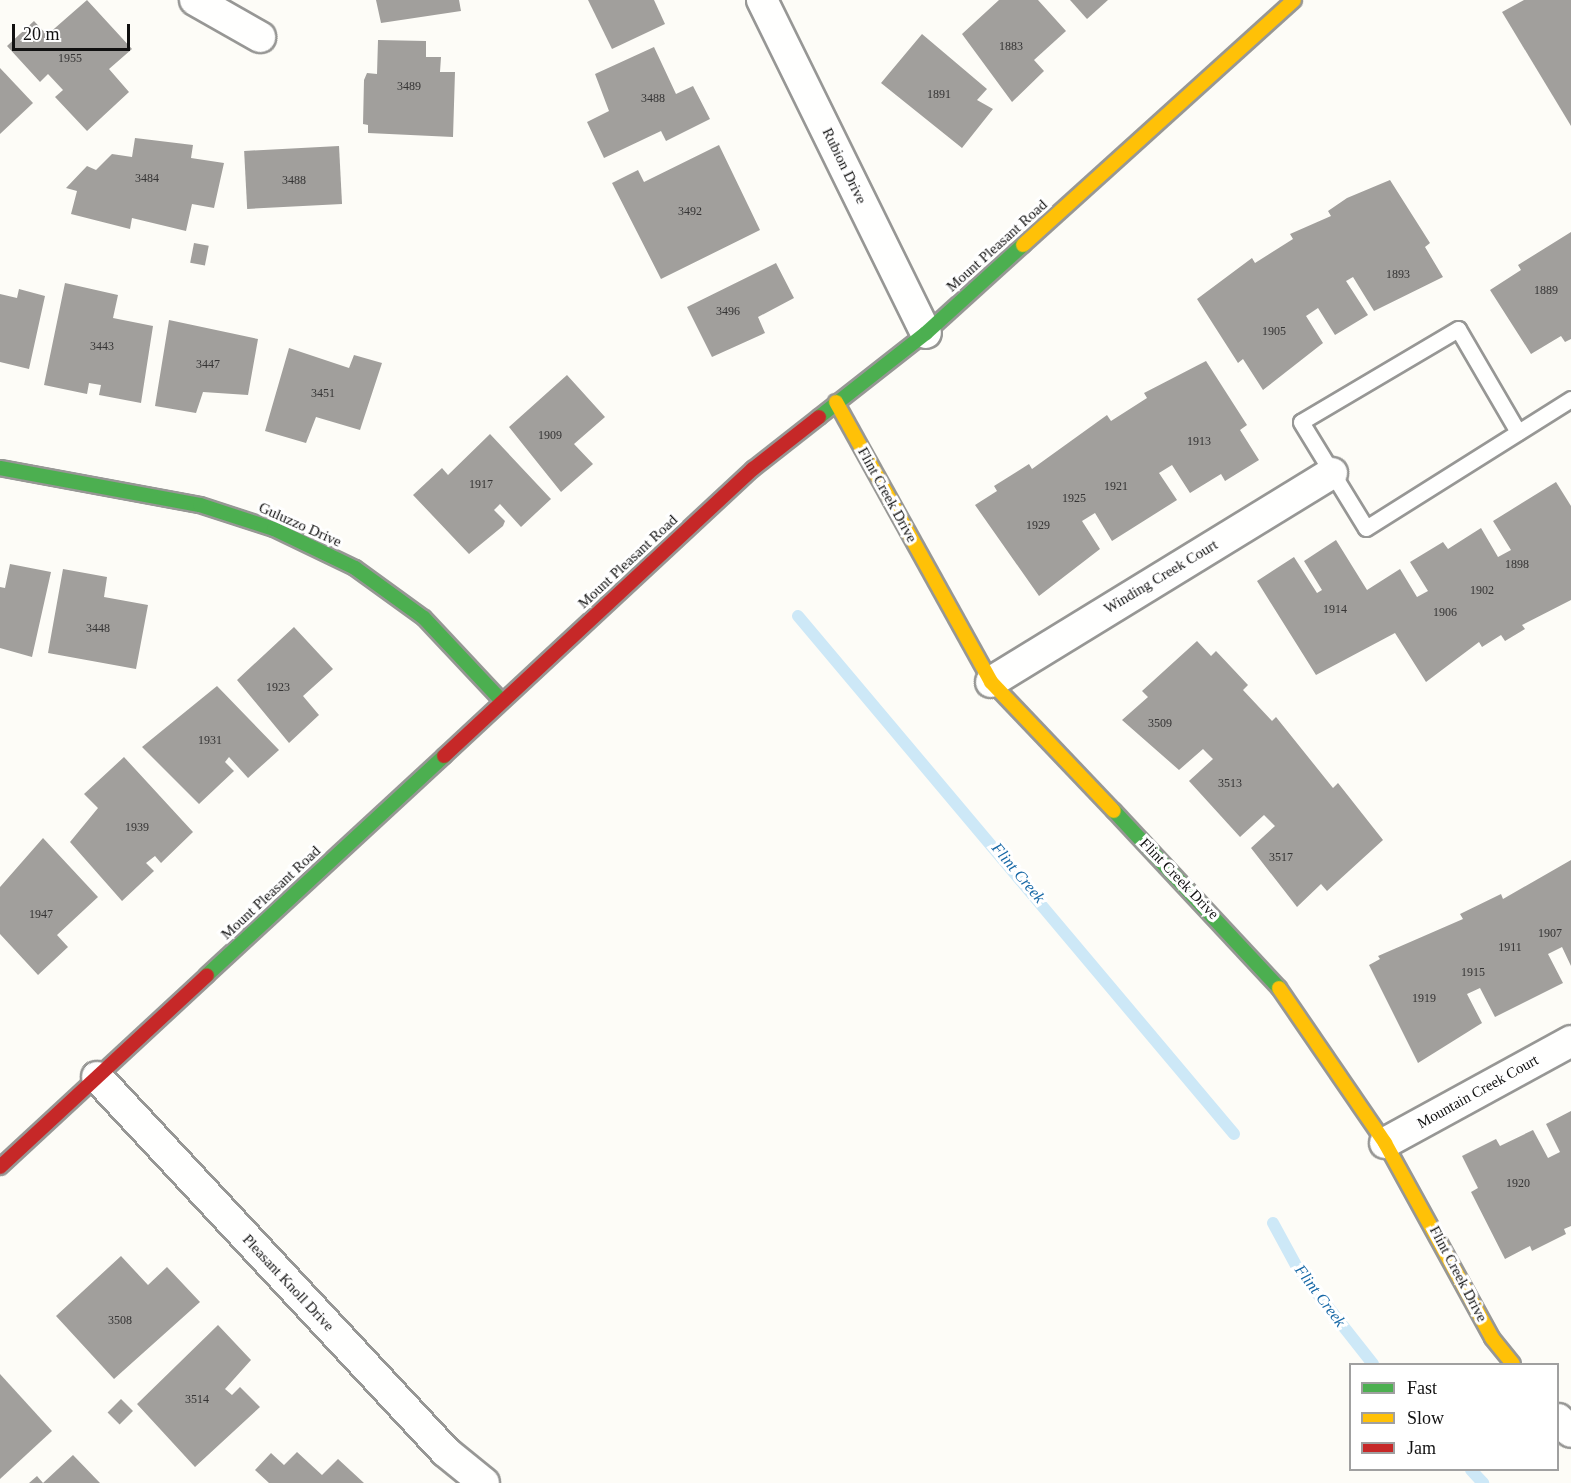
<!DOCTYPE html>
<style>
body{margin:0}
#map{position:relative;width:1571px;height:1483px;overflow:hidden;background:#fdfcf7;font-family:"Times New Roman",serif}
div>[style]{position:absolute}
.stream>*{height:12px;margin:-6px;padding:0 6px;transform-origin:6px;border-radius:6px;background:#cde8f7}
.building>*{inset:0;background:#a19f9c;transform-origin:0 0}
.roads{filter:drop-shadow(2px 0 #979795) drop-shadow(-2px 0 #979795) drop-shadow(0 2px #979795) drop-shadow(0 -2px #979795)}
.lane>*{height:15px;margin:-7.5px;padding:0 7.5px;transform-origin:7.5px;border-radius:7.5px;background:#fffffe}
.street>*{height:30px;margin:-15px;padding:0 15px;transform-origin:15px;border-radius:15px;background:#fffffe}
.fast>*{height:14px;margin:-7px;padding:0 7px;transform-origin:7px;border-radius:7px;background:#4caf50}
.slow>*{height:14px;margin:-7px;padding:0 7px;transform-origin:7px;border-radius:7px;background:#ffc107}
.jam>*{height:14px;margin:-7px;padding:0 7px;transform-origin:7px;border-radius:7px;background:#c62828}
span{translate:-50% -50%;white-space:nowrap;text-align:center;line-height:1.15;-webkit-text-stroke:6px #fff;paint-order:stroke}
.number-label{font-size:12px;color:#353434}
.number-label span{-webkit-text-stroke-width:0}
.street-label{font-size:15px;color:#111}
.water-label{font-size:16px;color:#1768a6;font-style:italic}
.legend{position:absolute;left:1349px;top:1363px;width:210px;height:108px;box-sizing:border-box;background:#fff;border:2px solid #a0a0a0;margin:0;padding:8px 10px;list-style:none;font-size:18px;color:#111}
.legend li{display:flex;align-items:center;gap:12px;height:30px}
.legend b{width:30px;border:2px solid #a0a0a0}
.scale{position:absolute;left:12px;top:24px;width:118px;height:27px;box-sizing:border-box;border:3px solid #111;border-top:0;padding-left:8px;font-size:18px;line-height:21px;white-space:nowrap;color:#111;-webkit-text-stroke:4px #fff;paint-order:stroke}
</style>
<div id="map">
<div class="stream">
<div style="left:798px;top:616px;width:677px;rotate:49.91deg"></div>
<div style="left:1273px;top:1223px;width:52px;rotate:61.5deg"></div>
<div style="left:1298px;top:1269px;width:121px;rotate:51.7deg"></div>
<div style="left:1471px;top:1470px;width:18px;rotate:47deg"></div>
</div>
<div class="building">
<div style="clip-path:polygon(87px 0,132px 49px,109px 69px,129px 92px,87px 131px,55px 97px,63px 90px,48px 74px,40px 82px,7px 46px,34px 21px,47px 35px)"></div>
<div style="clip-path:polygon(376px 0,459px 0,461px 11px,381px 23px)"></div>
<div style="clip-path:polygon(588px 0,654px 0,665px 24px,612px 49px)"></div>
<div style="clip-path:polygon(999px 0,1038px 0,1066px 31px,1034px 60px,1044px 71px,1012px 102px,962px 34px)"></div>
<div style="clip-path:polygon(1070px 0,1108px 0,1087px 19px)"></div>
<div style="clip-path:polygon(1524px 0,1571px 0,1571px 126px,1502px 12px)"></div>
<div style="clip-path:polygon(922px 34px,987px 89px,977px 100px,993px 109px,962px 148px,881px 83px)"></div>
<div style="clip-path:polygon(378px 40px,426px 41px,426px 57px,441px 57px,440px 72px,455px 72px,453px 137px,368px 133px,368px 125px,363px 124px,364px 80px,367px 73px,377px 74px)"></div>
<div style="clip-path:polygon(654px 47px,676px 94px,693px 86px,710px 119px,666px 141px,661px 131px,604px 158px,587px 122px,609px 111px,595px 74px)"></div>
<div style="clip-path:polygon(0 68px,33px 103px,0 134px)"></div>
<div style="clip-path:polygon(135px 138px,193px 145px,191px 158px,224px 163px,214px 208px,192px 204px,186px 231px,132px 218px,130px 229px,71px 214px,77px 191px,66px 188px,87px 166px,96px 170px,112px 154px,132px 157px)"></div>
<div style="clip-path:polygon(719px 145px,760px 230px,661px 279px,612px 183px,638px 170px,644px 182px)"></div>
<div style="left:339px;top:146px;width:58px;height:95px;rotate:87deg"></div>
<div style="clip-path:polygon(1390px 180px,1430px 243px,1425px 247px,1443px 277px,1374px 311px,1353px 277px,1346px 281px,1368px 315px,1335px 335px,1318px 308px,1306px 316px,1323px 343px,1263px 390px,1243px 359px,1238px 363px,1197px 299px,1252px 258px,1255px 263px,1293px 239px,1290px 234px,1331px 216px,1328px 211px,1347px 198px)"></div>
<div style="clip-path:polygon(1571px 232px,1571px 339px,1565px 342px,1561px 336px,1531px 354px,1490px 290px,1521px 270px,1518px 265px)"></div>
<div style="left:194px;top:243px;width:15px;height:20px;rotate:11deg"></div>
<div style="clip-path:polygon(776px 263px,794px 298px,758px 317px,765px 333px,712px 357px,687px 307px)"></div>
<div style="clip-path:polygon(65px 283px,118px 295px,113px 318px,153px 326px,141px 403px,99px 395px,101px 385px,89px 383px,87px 394px,44px 385px)"></div>
<div style="clip-path:polygon(19px 289px,45px 296px,29px 369px,0 362px,0 294px,17px 298px)"></div>
<div style="clip-path:polygon(169px 320px,258px 339px,248px 395px,203px 392px,196px 413px,155px 406px)"></div>
<div style="clip-path:polygon(289px 348px,349px 368px,354px 355px,382px 363px,360px 430px,316px 417px,306px 443px,265px 431px)"></div>
<div style="clip-path:polygon(1206px 361px,1247px 425px,1240px 430px,1259px 460px,1225px 481px,1221px 474px,1190px 493px,1172px 465px,1159px 473px,1177px 500px,1112px 541px,1095px 513px,1082px 521px,1100px 549px,1039px 596px,975px 505px,997px 491px,994px 486px,1029px 464px,1032px 469px,1107px 415px,1111px 421px,1147px 398px,1144px 393px)"></div>
<div style="clip-path:polygon(567px 375px,605px 417px,574px 444px,593px 464px,561px 492px,509px 427px)"></div>
<div style="clip-path:polygon(490px 434px,551px 499px,521px 527px,500px 504px,494px 510px,505px 521px,503px 526px,469px 554px,413px 495px,442px 468px,448px 475px)"></div>
<div style="clip-path:polygon(1556px 482px,1571px 506px,1571px 600px,1522px 625px,1525px 629px,1505px 641px,1501px 635px,1482px 647px,1479px 642px,1426px 682px,1395px 633px,1316px 675px,1257px 581px,1294px 557px,1317px 593px,1322px 590px,1304px 561px,1336px 540px,1367px 590px,1400px 569px,1417px 597px,1428px 591px,1410px 562px,1443px 542px,1448px 549px,1481px 528px,1498px 557px,1511px 550px,1493px 521px)"></div>
<div style="clip-path:polygon(10px 564px,51px 572px,32px 657px,0 648px,0 587px,5px 588px)"></div>
<div style="clip-path:polygon(63px 569px,107px 577px,104px 597px,148px 605px,136px 669px,48px 653px)"></div>
<div style="clip-path:polygon(294px 627px,333px 669px,303px 696px,319px 715px,289px 743px,237px 680px)"></div>
<div style="clip-path:polygon(1197px 641px,1211px 656px,1216px 651px,1248px 685px,1243px 690px,1272px 721px,1276px 717px,1333px 788px,1338px 783px,1383px 840px,1327px 891px,1321px 884px,1297px 907px,1251px 848px,1275px 826px,1264px 815px,1240px 837px,1189px 781px,1213px 759px,1203px 749px,1179px 770px,1122px 720px,1148px 697px,1142px 691px)"></div>
<div style="clip-path:polygon(217px 686px,279px 750px,248px 778px,229px 757px,225px 762px,234px 771px,199px 804px,142px 747px)"></div>
<div style="clip-path:polygon(124px 757px,193px 832px,161px 863px,155px 856px,146px 863px,154px 871px,122px 901px,70px 842px,98px 808px,84px 794px)"></div>
<div style="clip-path:polygon(43px 838px,98px 897px,57px 935px,68px 947px,38px 975px,0 934px,0 887px)"></div>
<div style="clip-path:polygon(1571px 860px,1571px 966px,1562px 947px,1548px 954px,1563px 983px,1495px 1017px,1480px 988px,1467px 994px,1482px 1023px,1418px 1063px,1369px 965px,1380px 959px,1378px 956px,1463px 919px,1460px 914px,1501px 894px,1503px 899px)"></div>
<div style="clip-path:polygon(1571px 1111px,1571px 1226px,1564px 1229px,1566px 1234px,1532px 1251px,1530px 1246px,1505px 1259px,1471px 1192px,1478px 1188px,1462px 1156px,1496px 1139px,1500px 1146px,1533px 1130px,1548px 1158px,1560px 1152px,1546px 1124px)"></div>
<div style="clip-path:polygon(121px 1256px,148px 1285px,167px 1267px,200px 1302px,114px 1379px,56px 1316px)"></div>
<div style="clip-path:polygon(218px 1325px,251px 1360px,225px 1389px,232px 1395px,240px 1387px,260px 1407px,195px 1467px,137px 1404px)"></div>
<div style="clip-path:polygon(0 1374px,52px 1431px,0 1479px)"></div>
<div style="left:121px;top:1399px;width:17px;height:19px;rotate:45deg"></div>
<div style="clip-path:polygon(297px 1452px,322px 1475px,338px 1459px,364px 1483px,269px 1483px,255px 1470px,271px 1453px,284px 1465px)"></div>
<div style="clip-path:polygon(73px 1455px,100px 1483px,29px 1483px,37px 1476px,43px 1483px)"></div>
</div>
<div class="roads">
<div class="lane">
<div style="left:1518px;top:432px;width:119px;rotate:-120.2deg"></div>
<div style="left:1458px;top:329px;width:182px;rotate:149.4deg"></div>
<div style="left:1301px;top:422px;width:124px;rotate:58.5deg"></div>
<div style="left:1366px;top:528px;width:242px;rotate:-32.2deg"></div>
</div>
<div class="street">
<div style="left:195px;top:0;width:75px;rotate:29.6deg"></div>
<div style="left:762px;top:0;width:371px;rotate:63.8deg"></div>
<div style="left:991px;top:682px;width:400px;rotate:-31.5deg"></div>
<div style="left:97px;top:1077px;width:512px;rotate:47.06deg"></div>
<div style="left:446px;top:1452px;width:49px;rotate:39.2deg"></div>
<div style="left:1385px;top:1143px;width:212px;rotate:-28.7deg"></div>
<div style="left:1558px;top:1419px;width:18px;rotate:45deg"></div>
</div>
<div class="fast">
<div style="left:819px;top:417px;width:136px;rotate:-38.1deg"></div>
<div style="left:926px;top:333px;width:131px;rotate:-42.2deg"></div>
<div style="left:0;top:468px;width:203px;rotate:10.5deg"></div>
<div style="left:200px;top:505px;width:78px;rotate:18deg"></div>
<div style="left:274px;top:529px;width:90px;rotate:25.7deg"></div>
<div style="left:355px;top:568px;width:85px;rotate:35.9deg"></div>
<div style="left:424px;top:618px;width:114px;rotate:46.8deg"></div>
<div style="left:1114px;top:811px;width:242px;rotate:47deg"></div>
<div style="left:207px;top:975px;width:323px;rotate:-42.7deg"></div>
</div>
<div class="slow">
<div style="left:1023px;top:245px;width:365px;rotate:-42.1deg"></div>
<div style="left:836px;top:402px;width:320px;rotate:61deg"></div>
<div style="left:991px;top:682px;width:178px;rotate:46.4deg"></div>
<div style="left:1279px;top:988px;width:188px;rotate:55.6deg"></div>
<div style="left:1385px;top:1143px;width:222px;rotate:61.2deg"></div>
<div style="left:1492px;top:1338px;width:33px;rotate:51deg"></div>
</div>
<div class="jam">
<div style="left:444px;top:756px;width:422px;rotate:-42.9deg"></div>
<div style="left:753px;top:469px;width:84px;rotate:-38.2deg"></div>
<div style="left:0;top:1167px;width:282px;rotate:-42.8deg"></div>
</div>
</div>
<div class="number-label">
<span style="left:1011px;top:47px">1883</span>
<span style="left:70px;top:59px">1955</span>
<span style="left:409px;top:87px">3489</span>
<span style="left:939px;top:95px">1891</span>
<span style="left:653px;top:99px">3488</span>
<span style="left:147px;top:179px">3484</span>
<span style="left:294px;top:181px">3488</span>
<span style="left:690px;top:212px">3492</span>
<span style="left:1398px;top:275px">1893</span>
<span style="left:1546px;top:291px">1889</span>
<span style="left:728px;top:312px">3496</span>
<span style="left:1274px;top:332px">1905</span>
<span style="left:102px;top:347px">3443</span>
<span style="left:208px;top:365px">3447</span>
<span style="left:323px;top:394px">3451</span>
<span style="left:550px;top:436px">1909</span>
<span style="left:1199px;top:442px">1913</span>
<span style="left:481px;top:485px">1917</span>
<span style="left:1116px;top:487px">1921</span>
<span style="left:1074px;top:499px">1925</span>
<span style="left:1038px;top:526px">1929</span>
<span style="left:1517px;top:565px">1898</span>
<span style="left:1482px;top:591px">1902</span>
<span style="left:1335px;top:610px">1914</span>
<span style="left:1445px;top:613px">1906</span>
<span style="left:98px;top:629px">3448</span>
<span style="left:278px;top:688px">1923</span>
<span style="left:1160px;top:724px">3509</span>
<span style="left:210px;top:741px">1931</span>
<span style="left:1230px;top:784px">3513</span>
<span style="left:137px;top:828px">1939</span>
<span style="left:1281px;top:858px">3517</span>
<span style="left:41px;top:915px">1947</span>
<span style="left:1550px;top:934px">1907</span>
<span style="left:1510px;top:948px">1911</span>
<span style="left:1473px;top:973px">1915</span>
<span style="left:1424px;top:999px">1919</span>
<span style="left:1518px;top:1184px">1920</span>
<span style="left:120px;top:1321px">3508</span>
<span style="left:197px;top:1400px">3514</span>
</div>
<div class="street-label">
<span style="left:844px;top:166px;rotate:64deg">Rubion Drive</span>
<span style="left:997px;top:246px;rotate:-42deg">Mount Pleasant Road</span>
<span style="left:887px;top:495px;rotate:61deg">Flint Creek Drive</span>
<span style="left:300px;top:525px;rotate:24deg">Guluzzo Drive</span>
<span style="left:628px;top:562px;rotate:-43deg">Mount Pleasant Road</span>
<span style="left:1161px;top:577px;rotate:-31deg">Winding Creek Court</span>
<span style="left:1179px;top:879px;rotate:46deg">Flint Creek Drive</span>
<span style="left:271px;top:893px;rotate:-43deg">Mount Pleasant Road</span>
<span style="left:1478px;top:1092px;rotate:-29deg">Mountain Creek Court</span>
<span style="left:1458px;top:1274px;rotate:62deg">Flint Creek Drive</span>
<span style="left:288px;top:1283px;rotate:47deg">Pleasant Knoll Drive</span>
</div>
<div class="water-label">
<span style="left:1018px;top:873px;rotate:50deg">Flint Creek</span>
<span style="left:1320px;top:1296px;rotate:53deg">Flint Creek</span>
</div>
<ul class="legend">
<li><b style="height:8px;background:#4caf50"></b>Fast</li>
<li><b style="height:8px;background:#ffc107"></b>Slow</li>
<li><b style="height:8px;background:#c62828"></b>Jam</li>
</ul>
<div class="scale">20 m</div>
</div>
